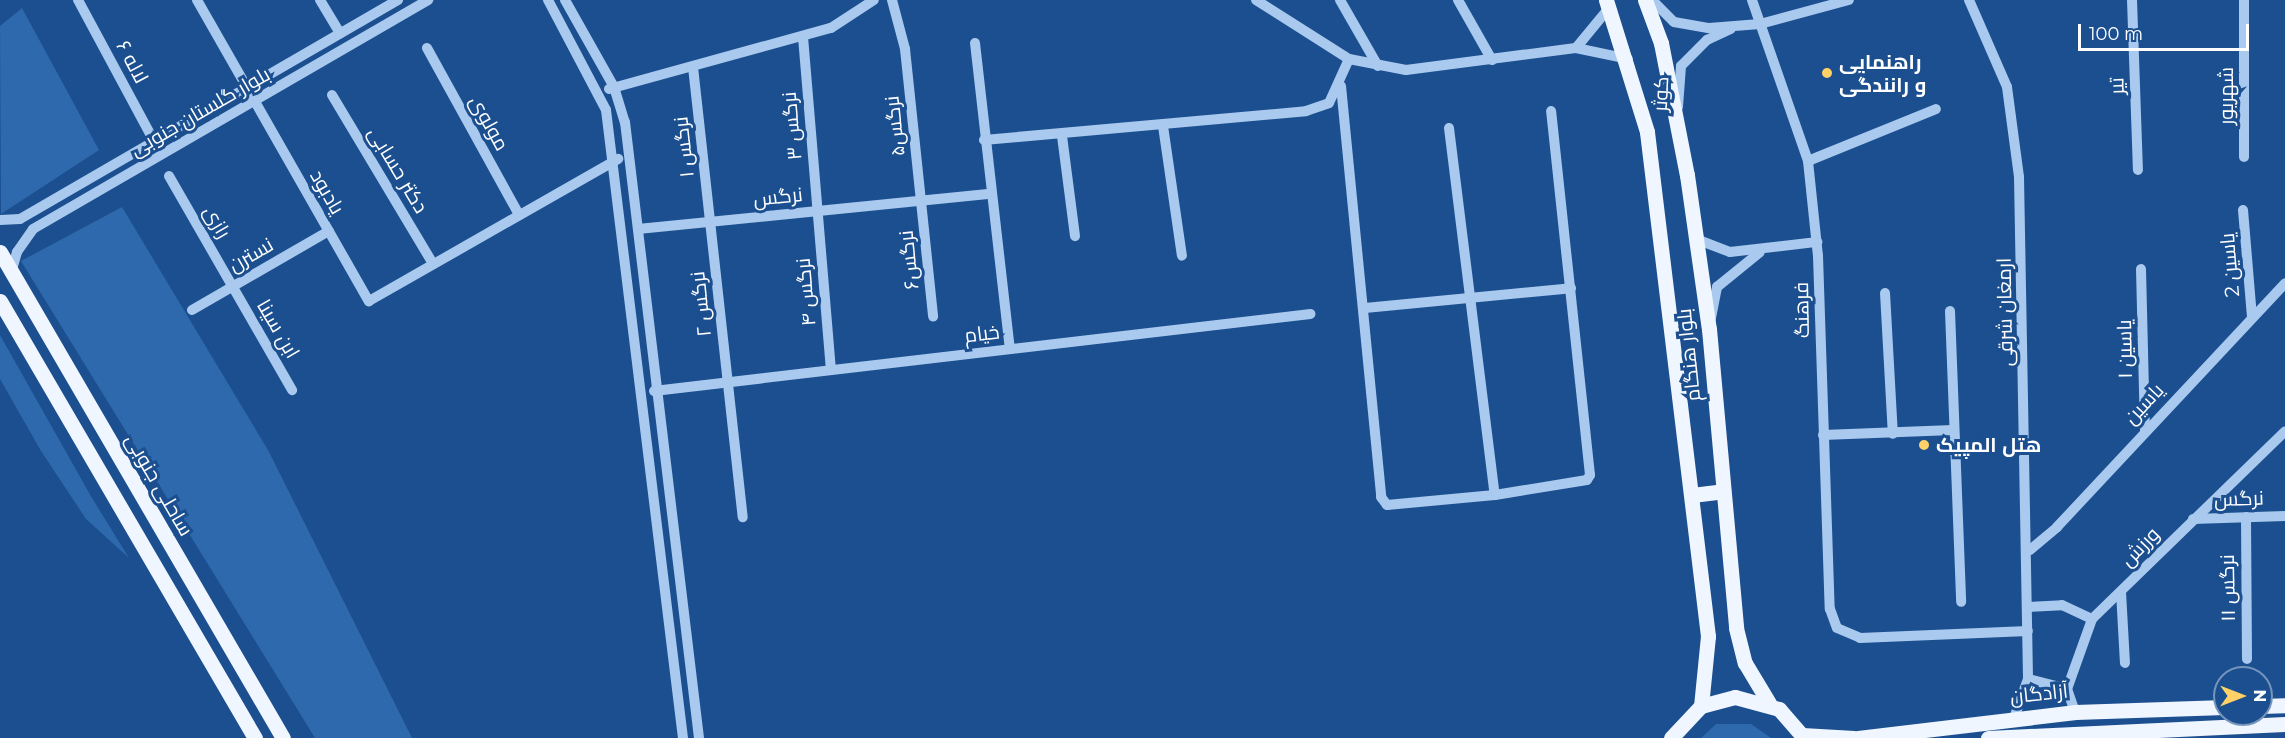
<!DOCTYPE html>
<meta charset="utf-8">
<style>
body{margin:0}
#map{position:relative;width:2285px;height:738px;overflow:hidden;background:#1b4f8f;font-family:Montserrat,Cairo,sans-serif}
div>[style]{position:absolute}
.green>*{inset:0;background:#2e69ad}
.minor>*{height:10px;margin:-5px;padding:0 5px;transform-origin:5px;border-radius:5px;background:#a9c9ee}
.major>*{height:15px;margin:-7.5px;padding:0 7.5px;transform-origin:7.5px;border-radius:7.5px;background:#f0f6ff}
.dots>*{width:16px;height:16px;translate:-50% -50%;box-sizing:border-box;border:3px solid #1b4f8f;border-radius:50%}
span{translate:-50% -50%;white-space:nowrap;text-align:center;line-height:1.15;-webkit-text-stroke:6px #1b4f8f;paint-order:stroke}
.street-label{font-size:20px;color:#fff}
.poi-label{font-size:20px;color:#fff;font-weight:700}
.left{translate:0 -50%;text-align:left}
.north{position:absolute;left:2213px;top:666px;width:60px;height:60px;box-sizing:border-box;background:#1b4f8f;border:2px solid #7695bc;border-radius:50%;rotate:90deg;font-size:16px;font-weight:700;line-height:24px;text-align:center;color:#fff}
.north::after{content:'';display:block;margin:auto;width:21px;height:27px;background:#ffd166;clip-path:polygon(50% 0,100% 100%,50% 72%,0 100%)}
.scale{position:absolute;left:2078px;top:24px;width:171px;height:27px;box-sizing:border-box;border:3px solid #fff;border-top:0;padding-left:8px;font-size:18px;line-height:21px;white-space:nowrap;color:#fff;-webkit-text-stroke:4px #1b4f8f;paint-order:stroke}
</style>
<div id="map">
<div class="green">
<div style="clip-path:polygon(22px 8px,99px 150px,1px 214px,0 26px)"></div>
<div style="clip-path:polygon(122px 207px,268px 450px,412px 738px,315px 738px,21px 261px)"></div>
<div style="clip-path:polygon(0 335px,92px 498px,129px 558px,86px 519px,41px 451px,0 379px)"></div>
<div style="clip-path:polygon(1716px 724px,1751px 724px,1771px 738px,1701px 738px)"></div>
</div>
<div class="minor">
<div style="left:78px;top:0;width:160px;rotate:61.7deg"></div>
<div style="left:197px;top:0;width:347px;rotate:60.3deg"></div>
<div style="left:369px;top:301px;width:287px;rotate:-29.7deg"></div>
<div style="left:320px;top:0;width:39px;rotate:59deg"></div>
<div style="left:548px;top:0;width:124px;rotate:62.2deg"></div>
<div style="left:606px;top:110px;width:633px;rotate:83.01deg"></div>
<div style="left:565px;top:0;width:100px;rotate:60.6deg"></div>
<div style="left:614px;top:87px;width:37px;rotate:73deg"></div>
<div style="left:625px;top:122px;width:620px;rotate:83.15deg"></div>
<div style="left:892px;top:0;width:51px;rotate:75.1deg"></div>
<div style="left:905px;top:49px;width:269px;rotate:84deg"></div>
<div style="left:1256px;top:0;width:110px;rotate:32.4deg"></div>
<div style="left:1349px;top:59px;width:58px;rotate:10.9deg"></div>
<div style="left:1406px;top:70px;width:171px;rotate:-7.4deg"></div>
<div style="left:1576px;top:48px;width:53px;rotate:11.9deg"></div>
<div style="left:1340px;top:0;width:76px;rotate:60.1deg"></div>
<div style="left:1458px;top:0;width:69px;rotate:60.5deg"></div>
<div style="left:1652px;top:0;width:31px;rotate:45deg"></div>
<div style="left:1674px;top:22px;width:36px;rotate:10deg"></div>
<div style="left:1709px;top:28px;width:51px;rotate:-4.5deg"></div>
<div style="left:1760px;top:24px;width:92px;rotate:-15.1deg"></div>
<div style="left:1752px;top:0;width:170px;rotate:70.8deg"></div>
<div style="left:1808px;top:161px;width:96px;rotate:84deg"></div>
<div style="left:1818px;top:256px;width:353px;rotate:88.1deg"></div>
<div style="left:1830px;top:609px;width:20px;rotate:70deg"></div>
<div style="left:1837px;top:628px;width:25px;rotate:23deg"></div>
<div style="left:1860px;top:638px;width:168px;rotate:-2.4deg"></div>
<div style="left:1969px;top:0;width:95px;rotate:66.4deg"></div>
<div style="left:2007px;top:87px;width:91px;rotate:82.4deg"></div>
<div style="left:2019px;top:177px;width:502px;rotate:88.97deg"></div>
<div style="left:2028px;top:679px;width:41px;rotate:109.7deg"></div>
<div style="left:2132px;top:0;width:170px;rotate:88deg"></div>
<div style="left:2244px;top:0;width:157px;rotate:90deg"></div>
<div style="left:803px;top:37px;width:334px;rotate:85.2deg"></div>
<div style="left:975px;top:43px;width:308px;rotate:83.5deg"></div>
<div style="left:427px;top:48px;width:191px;rotate:61.1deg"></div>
<div style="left:1576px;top:48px;width:52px;rotate:-50.5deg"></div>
<div style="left:693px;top:67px;width:453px;rotate:83.7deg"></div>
<div style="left:1341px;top:86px;width:413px;rotate:84.4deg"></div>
<div style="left:1381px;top:497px;width:10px;rotate:53deg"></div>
<div style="left:1387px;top:505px;width:108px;rotate:-5.3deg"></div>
<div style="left:1495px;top:495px;width:93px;rotate:-9.3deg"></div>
<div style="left:1587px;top:480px;width:6px;rotate:-59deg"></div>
<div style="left:1590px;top:475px;width:366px;rotate:-96.1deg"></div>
<div style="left:609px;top:89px;width:230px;rotate:-15.4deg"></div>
<div style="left:831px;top:28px;width:51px;rotate:-33.1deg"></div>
<div style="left:332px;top:95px;width:197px;rotate:59.1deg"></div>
<div style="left:1678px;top:107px;width:41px;rotate:-85.8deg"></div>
<div style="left:1681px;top:66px;width:37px;rotate:-45deg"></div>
<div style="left:1707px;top:40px;width:26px;rotate:-25deg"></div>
<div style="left:1163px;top:126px;width:131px;rotate:81.7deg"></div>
<div style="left:1449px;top:128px;width:370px;rotate:82.9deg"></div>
<div style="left:1062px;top:136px;width:101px;rotate:82.6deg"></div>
<div style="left:984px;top:140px;width:323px;rotate:-5.1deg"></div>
<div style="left:1306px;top:111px;width:24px;rotate:-19deg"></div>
<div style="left:1329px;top:103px;width:48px;rotate:-65.6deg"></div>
<div style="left:1808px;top:161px;width:138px;rotate:-22.1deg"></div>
<div style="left:169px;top:176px;width:247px;rotate:60.1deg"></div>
<div style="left:2243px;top:210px;width:107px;rotate:85.2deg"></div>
<div style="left:0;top:220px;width:20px;rotate:-3deg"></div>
<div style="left:20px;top:219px;width:437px;rotate:-30.1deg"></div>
<div style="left:638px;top:229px;width:354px;rotate:-5.7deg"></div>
<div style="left:1696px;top:239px;width:36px;rotate:21deg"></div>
<div style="left:1730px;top:252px;width:88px;rotate:-6.6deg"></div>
<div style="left:2141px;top:269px;width:160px;rotate:88.6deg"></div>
<div style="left:11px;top:273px;width:22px;rotate:-74deg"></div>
<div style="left:17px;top:252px;width:28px;rotate:-55deg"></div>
<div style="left:33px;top:229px;width:457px;rotate:-30.1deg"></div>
<div style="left:1885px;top:293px;width:141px;rotate:86.8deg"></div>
<div style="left:1365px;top:308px;width:207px;rotate:-5.5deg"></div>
<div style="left:192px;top:310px;width:158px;rotate:-30deg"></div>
<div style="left:1950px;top:311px;width:291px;rotate:87.8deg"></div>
<div style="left:1711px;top:318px;width:32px;rotate:-79deg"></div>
<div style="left:1717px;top:287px;width:55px;rotate:-39.1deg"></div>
<div style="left:654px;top:391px;width:661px;rotate:-6.69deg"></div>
<div style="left:1823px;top:435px;width:130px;rotate:-2.2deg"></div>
<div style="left:2246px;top:517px;width:142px;rotate:89.6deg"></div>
<div style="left:2193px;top:519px;width:92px;rotate:-1.9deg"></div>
<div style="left:2030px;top:550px;width:35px;rotate:-40deg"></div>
<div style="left:2057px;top:527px;width:334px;rotate:-46.9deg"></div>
<div style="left:2121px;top:592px;width:71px;rotate:86.8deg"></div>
<div style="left:2029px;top:607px;width:33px;rotate:-3deg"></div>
<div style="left:2062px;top:605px;width:33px;rotate:25deg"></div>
<div style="left:2028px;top:679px;width:40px;rotate:14.4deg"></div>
<div style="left:2075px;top:712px;width:24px;rotate:-109deg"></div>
<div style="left:2067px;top:689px;width:74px;rotate:-70.3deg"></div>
<div style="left:2092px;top:619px;width:269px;rotate:-44.2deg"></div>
</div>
<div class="major">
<div style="left:1606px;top:0;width:138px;rotate:72.7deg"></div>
<div style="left:1647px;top:132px;width:508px;rotate:83.1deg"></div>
<div style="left:1708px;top:636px;width:70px;rotate:95.7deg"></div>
<div style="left:1645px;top:0;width:46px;rotate:69.6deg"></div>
<div style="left:1661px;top:43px;width:135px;rotate:78.9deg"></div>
<div style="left:1687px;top:175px;width:156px;rotate:81.9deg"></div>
<div style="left:1709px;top:329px;width:300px;rotate:84.8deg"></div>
<div style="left:1736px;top:628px;width:36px;rotate:76deg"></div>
<div style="left:1745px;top:663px;width:47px;rotate:59deg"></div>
<div style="left:0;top:252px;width:562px;rotate:59.79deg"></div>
<div style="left:0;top:301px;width:506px;rotate:59.74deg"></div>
<div style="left:1692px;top:495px;width:31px;rotate:-7deg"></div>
<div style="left:2261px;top:706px;width:24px;rotate:-2deg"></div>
<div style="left:1802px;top:735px;width:52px;rotate:3.3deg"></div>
<div style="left:1671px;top:738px;width:44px;rotate:-46.8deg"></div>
<div style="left:1701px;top:706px;width:35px;rotate:-15deg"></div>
<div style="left:1735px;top:697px;width:46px;rotate:15.3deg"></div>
<div style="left:1779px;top:709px;width:38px;rotate:49deg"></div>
<div style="left:1858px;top:738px;width:219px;rotate:-6.8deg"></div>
<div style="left:2075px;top:712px;width:150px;rotate:-1.9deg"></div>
<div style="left:1988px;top:738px;width:297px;rotate:-2.7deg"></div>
</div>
<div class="dots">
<div style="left:1827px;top:73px;background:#ffd166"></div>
<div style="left:1924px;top:445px;background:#ffd166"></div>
</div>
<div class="street-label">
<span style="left:132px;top:62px;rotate:62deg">لاله ۶</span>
<span style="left:2117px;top:86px;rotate:-92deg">تیر</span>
<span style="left:1661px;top:94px;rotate:-87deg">کوثر</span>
<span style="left:2226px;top:96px;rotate:-90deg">شهریور</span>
<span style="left:200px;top:112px;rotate:-30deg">بلوار گلستان جنوبی</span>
<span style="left:489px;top:123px;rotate:61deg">مولوی</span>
<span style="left:792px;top:126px;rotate:-95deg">نرگس ۳</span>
<span style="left:895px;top:126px;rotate:-96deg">نرگس۵</span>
<span style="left:684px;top:147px;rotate:-96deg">نرگس ۱</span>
<span style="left:398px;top:170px;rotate:59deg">دکتر حسابی</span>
<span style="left:327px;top:192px;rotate:60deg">یادبود</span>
<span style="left:778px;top:197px;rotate:-6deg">نرگس</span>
<span style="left:217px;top:222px;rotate:60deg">رازی</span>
<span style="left:251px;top:255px;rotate:-30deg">نسترن</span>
<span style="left:909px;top:260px;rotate:-96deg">نرگس۶</span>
<span style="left:2230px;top:265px;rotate:-95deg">یاسین 2</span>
<span style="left:806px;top:292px;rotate:-95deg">نرگس ۴</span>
<span style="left:701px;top:304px;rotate:-96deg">نرگس ۲</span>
<span style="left:1802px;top:310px;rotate:-91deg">فرهنگ</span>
<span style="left:2005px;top:312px;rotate:-91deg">ارمغان شرقی</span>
<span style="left:278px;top:329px;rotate:60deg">ابن سینا</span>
<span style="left:982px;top:334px;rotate:-7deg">خیام</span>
<span style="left:2125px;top:349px;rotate:-91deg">یاسین ۱</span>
<span style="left:1689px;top:355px;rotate:-96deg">بلوار هنگام</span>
<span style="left:2144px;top:404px;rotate:-47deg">یاسین</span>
<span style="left:159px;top:485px;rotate:60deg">ساحلی جنوبی</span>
<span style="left:2239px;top:499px;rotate:-2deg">نرگس</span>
<span style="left:2140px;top:547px;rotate:-46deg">ورزش</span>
<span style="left:2228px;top:588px;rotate:-91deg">نرگس ۱۱</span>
<span style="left:2039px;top:694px;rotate:-6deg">آزادگان</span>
</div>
<div class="poi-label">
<span class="left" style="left:1839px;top:74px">راهنمایی<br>و رانندگی</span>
<span class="left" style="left:1936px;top:445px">هتل المپیک</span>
</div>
<div class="north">N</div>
<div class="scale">100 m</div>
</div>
